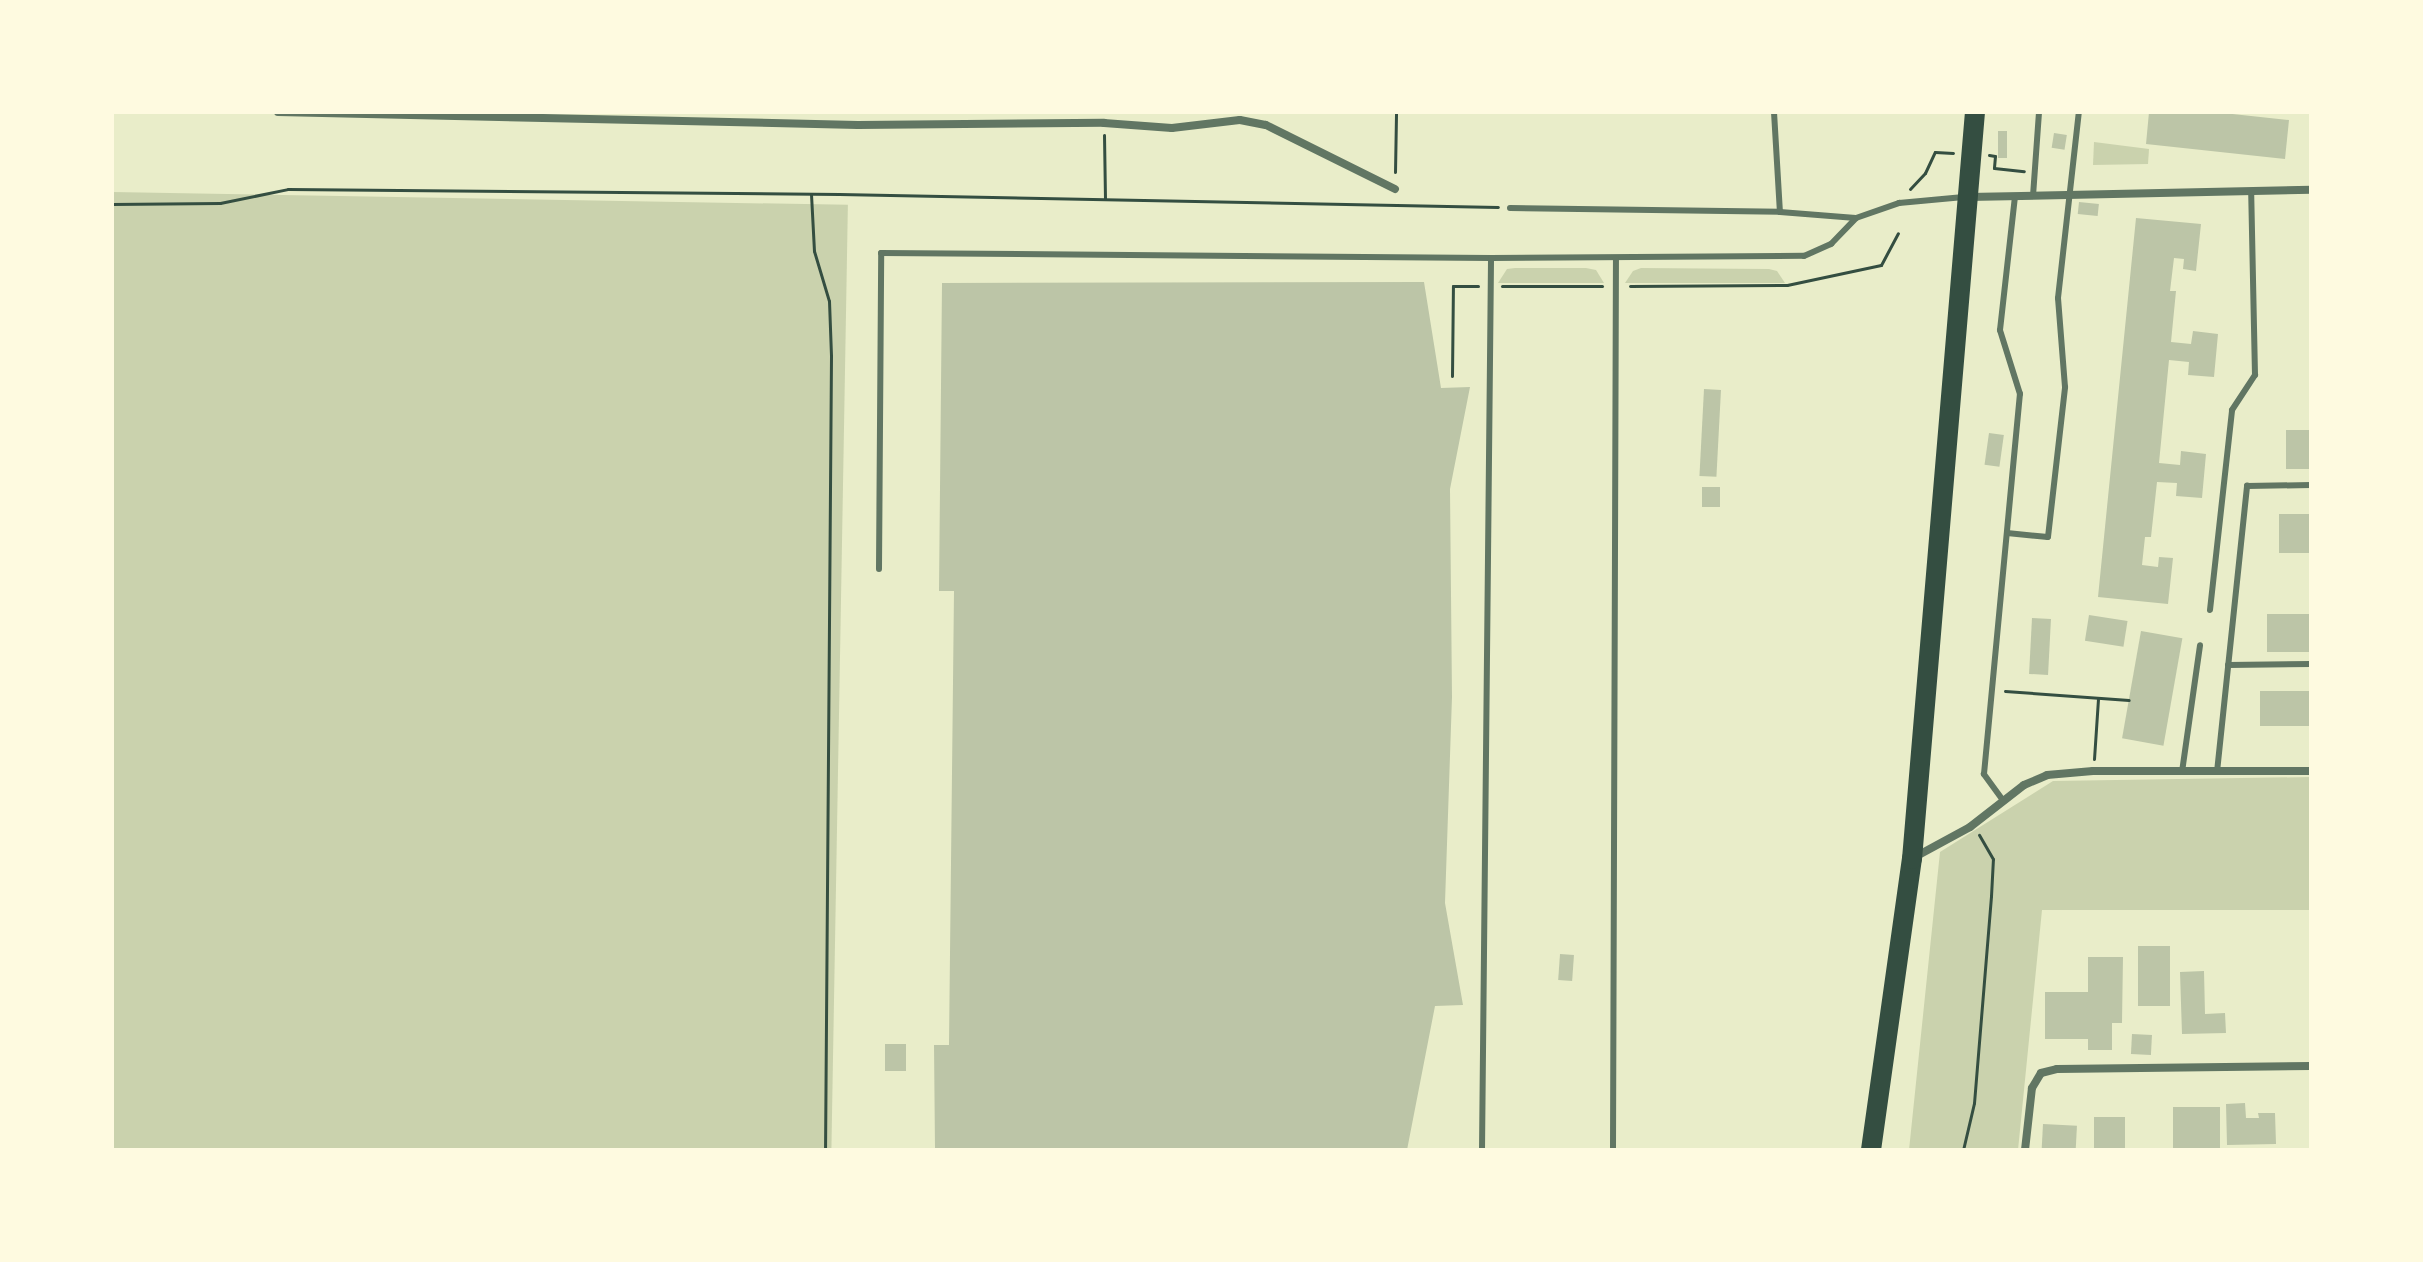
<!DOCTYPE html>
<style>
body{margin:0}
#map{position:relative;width:2423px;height:1262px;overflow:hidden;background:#e9edc9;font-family:Lato,sans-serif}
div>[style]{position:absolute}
.green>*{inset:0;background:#cad2ad;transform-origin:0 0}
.building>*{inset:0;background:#bcc5a7;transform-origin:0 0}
.path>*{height:3px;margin:-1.5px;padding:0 1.5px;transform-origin:1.5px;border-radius:1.5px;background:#344e41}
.service>*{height:6px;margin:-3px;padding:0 3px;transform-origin:3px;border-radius:3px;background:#617663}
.minor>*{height:8px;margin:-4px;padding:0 4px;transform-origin:4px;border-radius:4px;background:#617663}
.trunk>*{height:20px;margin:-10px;padding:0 10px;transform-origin:10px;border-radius:10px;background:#344e41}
span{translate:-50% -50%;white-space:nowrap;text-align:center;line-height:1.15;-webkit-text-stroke:6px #fefae0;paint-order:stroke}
.frame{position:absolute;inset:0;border:114px solid #fefae0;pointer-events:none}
</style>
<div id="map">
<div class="green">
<div style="clip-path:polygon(2094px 142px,2149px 149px,2148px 164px,2093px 165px)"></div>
<div style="left:112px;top:192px;width:736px;height:958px;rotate:1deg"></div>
<div style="clip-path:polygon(1515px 268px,1586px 268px,1596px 270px,1604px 283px,1498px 283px,1507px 269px)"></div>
<div style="clip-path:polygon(1641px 268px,1769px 269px,1777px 271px,1785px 283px,1625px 283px,1633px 271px)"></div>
<div style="clip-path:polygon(2311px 777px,2311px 910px,2042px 910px,2018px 1150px,1909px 1150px,1940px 852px,2053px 781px)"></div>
</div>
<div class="building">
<div style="clip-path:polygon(2149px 112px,2214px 112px,2289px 120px,2285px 159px,2146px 144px)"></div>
<div style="left:1998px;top:131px;width:9px;height:27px"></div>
<div style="left:2054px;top:133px;width:13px;height:15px;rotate:9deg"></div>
<div style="left:2079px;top:202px;width:20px;height:12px;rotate:6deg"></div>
<div style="clip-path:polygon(2136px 218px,2201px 224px,2196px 271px,2183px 269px,2184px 259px,2174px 258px,2170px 291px,2176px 291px,2171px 342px,2191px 344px,2193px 331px,2218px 334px,2214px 377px,2188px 375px,2189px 362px,2169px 360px,2159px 463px,2180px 465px,2181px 451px,2206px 454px,2202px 498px,2176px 496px,2177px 483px,2157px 482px,2151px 537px,2145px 537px,2142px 565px,2158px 567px,2159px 557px,2173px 558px,2168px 604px,2098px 597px)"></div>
<div style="clip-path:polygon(1424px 282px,1441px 388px,1470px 387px,1450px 489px,1452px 697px,1445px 903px,1463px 1005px,1435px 1006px,1407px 1150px,935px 1150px,934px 1045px,949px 1045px,954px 591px,939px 591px,942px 283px)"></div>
<div style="left:1704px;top:389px;width:17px;height:87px;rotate:3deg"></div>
<div style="left:2311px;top:430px;width:39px;height:25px;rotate:90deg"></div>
<div style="left:1989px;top:433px;width:15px;height:32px;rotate:8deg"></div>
<div style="left:1702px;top:487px;width:18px;height:20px"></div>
<div style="left:2311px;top:514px;width:39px;height:32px;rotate:90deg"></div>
<div style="left:2267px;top:614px;width:44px;height:38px"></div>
<div style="left:2089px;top:615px;width:39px;height:26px;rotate:9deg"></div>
<div style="left:2032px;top:618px;width:19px;height:56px;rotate:3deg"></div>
<div style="left:2141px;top:631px;width:42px;height:109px;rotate:10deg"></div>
<div style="left:2311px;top:691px;width:35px;height:51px;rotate:90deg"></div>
<div style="left:2138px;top:946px;width:32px;height:60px"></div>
<div style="left:1560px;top:954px;width:14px;height:26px;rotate:4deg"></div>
<div style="clip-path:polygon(2088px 957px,2123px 957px,2122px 1023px,2112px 1023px,2112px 1050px,2088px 1050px,2088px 1039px,2045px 1039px,2045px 992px,2088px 992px)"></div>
<div style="clip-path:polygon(2204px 971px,2205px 1014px,2225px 1013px,2226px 1033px,2182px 1034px,2180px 972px)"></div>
<div style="left:2132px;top:1034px;width:20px;height:20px;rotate:3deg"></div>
<div style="left:885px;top:1044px;width:21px;height:27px"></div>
<div style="clip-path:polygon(2245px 1103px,2246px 1118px,2259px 1118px,2258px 1113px,2275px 1113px,2276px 1144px,2227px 1145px,2226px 1104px)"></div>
<div style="left:2220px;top:1107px;width:43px;height:47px;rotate:90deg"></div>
<div style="left:2094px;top:1117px;width:31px;height:33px"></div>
<div style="left:2043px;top:1124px;width:34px;height:26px;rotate:3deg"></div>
</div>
<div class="path">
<div style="left:1104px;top:135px;width:64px;rotate:89.1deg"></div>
<div style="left:1989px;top:155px;width:6px;rotate:9deg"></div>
<div style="left:1995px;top:156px;width:12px;rotate:95deg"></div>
<div style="left:1994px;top:168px;width:30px;rotate:6deg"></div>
<div style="left:1395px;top:172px;width:60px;rotate:-89deg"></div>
<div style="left:1910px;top:189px;width:22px;rotate:-47deg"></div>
<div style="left:1925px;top:173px;width:23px;rotate:-65deg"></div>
<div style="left:1935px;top:152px;width:18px;rotate:3deg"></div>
<div style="left:811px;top:194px;width:57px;rotate:87deg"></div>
<div style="left:814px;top:251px;width:52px;rotate:73.3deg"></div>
<div style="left:829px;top:301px;width:55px;rotate:87.9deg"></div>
<div style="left:831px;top:356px;width:794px;rotate:90.43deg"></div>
<div style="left:112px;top:204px;width:108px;rotate:-0.5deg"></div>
<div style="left:220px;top:203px;width:69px;rotate:-11.6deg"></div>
<div style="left:288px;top:189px;width:551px;rotate:0.52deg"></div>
<div style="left:839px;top:194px;width:659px;rotate:1.13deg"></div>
<div style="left:1502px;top:286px;width:100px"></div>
<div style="left:1630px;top:286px;width:157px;rotate:-0.4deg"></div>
<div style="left:1787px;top:285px;width:96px;rotate:-12deg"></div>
<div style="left:1881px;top:265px;width:36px;rotate:-62deg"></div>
<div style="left:1452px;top:376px;width:90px;rotate:-89.4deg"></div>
<div style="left:1453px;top:286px;width:25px"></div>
<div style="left:2005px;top:691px;width:124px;rotate:4.2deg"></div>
<div style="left:2094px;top:759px;width:60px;rotate:-86.2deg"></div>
<div style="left:1963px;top:1150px;width:48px;rotate:-76.8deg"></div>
<div style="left:1974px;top:1103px;width:208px;rotate:-85.3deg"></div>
<div style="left:1991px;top:896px;width:37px;rotate:-87deg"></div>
<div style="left:1993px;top:859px;width:28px;rotate:-120deg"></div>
</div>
<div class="service">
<div style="left:1774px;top:112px;width:100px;rotate:86.6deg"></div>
<div style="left:2033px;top:196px;width:84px;rotate:-85.9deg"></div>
<div style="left:1510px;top:208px;width:270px;rotate:0.8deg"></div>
<div style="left:1780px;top:212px;width:76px;rotate:4.5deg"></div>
<div style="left:2007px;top:533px;width:41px;rotate:5.6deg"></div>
<div style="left:2048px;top:537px;width:151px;rotate:-83.5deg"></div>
<div style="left:2065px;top:387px;width:89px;rotate:-94.5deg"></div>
<div style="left:2058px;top:298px;width:187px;rotate:-83.6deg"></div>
<div style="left:879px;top:569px;width:316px;rotate:-89.6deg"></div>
<div style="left:881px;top:253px;width:610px;rotate:0.47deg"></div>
<div style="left:2210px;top:610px;width:201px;rotate:-83.7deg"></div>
<div style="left:2232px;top:410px;width:42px;rotate:-56.7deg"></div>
<div style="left:2255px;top:375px;width:184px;rotate:-91.2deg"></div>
<div style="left:2228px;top:665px;width:83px;rotate:-0.7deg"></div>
<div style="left:2182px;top:772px;width:128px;rotate:-81.9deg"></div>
<div style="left:2217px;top:772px;width:288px;rotate:-84deg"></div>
<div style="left:2247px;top:486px;width:64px;rotate:-0.9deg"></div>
<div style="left:2002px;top:799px;width:31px;rotate:-126deg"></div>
<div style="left:1984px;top:774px;width:382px;rotate:-84.6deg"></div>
<div style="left:2020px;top:394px;width:67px;rotate:-107.4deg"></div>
<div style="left:2000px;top:330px;width:134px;rotate:-83.6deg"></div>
<div style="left:1482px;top:1150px;width:892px;rotate:-89.42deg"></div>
<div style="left:1491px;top:258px;width:313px;rotate:-0.4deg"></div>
<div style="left:1804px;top:256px;width:30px;rotate:-24deg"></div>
<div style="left:1831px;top:244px;width:36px;rotate:-46deg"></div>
<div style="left:1856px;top:218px;width:46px;rotate:-19.2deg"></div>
<div style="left:1899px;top:203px;width:65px;rotate:-5.3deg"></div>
<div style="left:1613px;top:1150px;width:892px;rotate:-89.81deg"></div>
</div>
<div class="minor">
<div style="left:278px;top:112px;width:580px;rotate:1.28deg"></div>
<div style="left:858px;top:125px;width:246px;rotate:-0.5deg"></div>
<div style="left:1104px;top:123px;width:68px;rotate:4.2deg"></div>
<div style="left:1172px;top:128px;width:68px;rotate:-6.7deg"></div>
<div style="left:1240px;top:120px;width:26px;rotate:11deg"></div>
<div style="left:1266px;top:125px;width:144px;rotate:26.4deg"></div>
<div style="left:1969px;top:197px;width:342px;rotate:-1.2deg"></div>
<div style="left:1913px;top:858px;width:65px;rotate:-28.5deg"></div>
<div style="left:1970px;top:827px;width:68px;rotate:-37.9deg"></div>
<div style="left:2024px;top:785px;width:25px;rotate:-23deg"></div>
<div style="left:2047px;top:775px;width:46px;rotate:-5deg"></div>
<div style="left:2093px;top:771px;width:218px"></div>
<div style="left:2025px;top:1150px;width:62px;rotate:-83.6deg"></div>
<div style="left:2032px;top:1088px;width:17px;rotate:-59deg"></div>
<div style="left:2041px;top:1073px;width:16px;rotate:-14deg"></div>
<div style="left:2057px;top:1069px;width:254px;rotate:-0.7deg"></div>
</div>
<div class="trunk">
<div style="left:1871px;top:1150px;width:294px;rotate:-82deg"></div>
<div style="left:1912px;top:859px;width:750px;rotate:-85.18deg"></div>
</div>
<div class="frame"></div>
</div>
